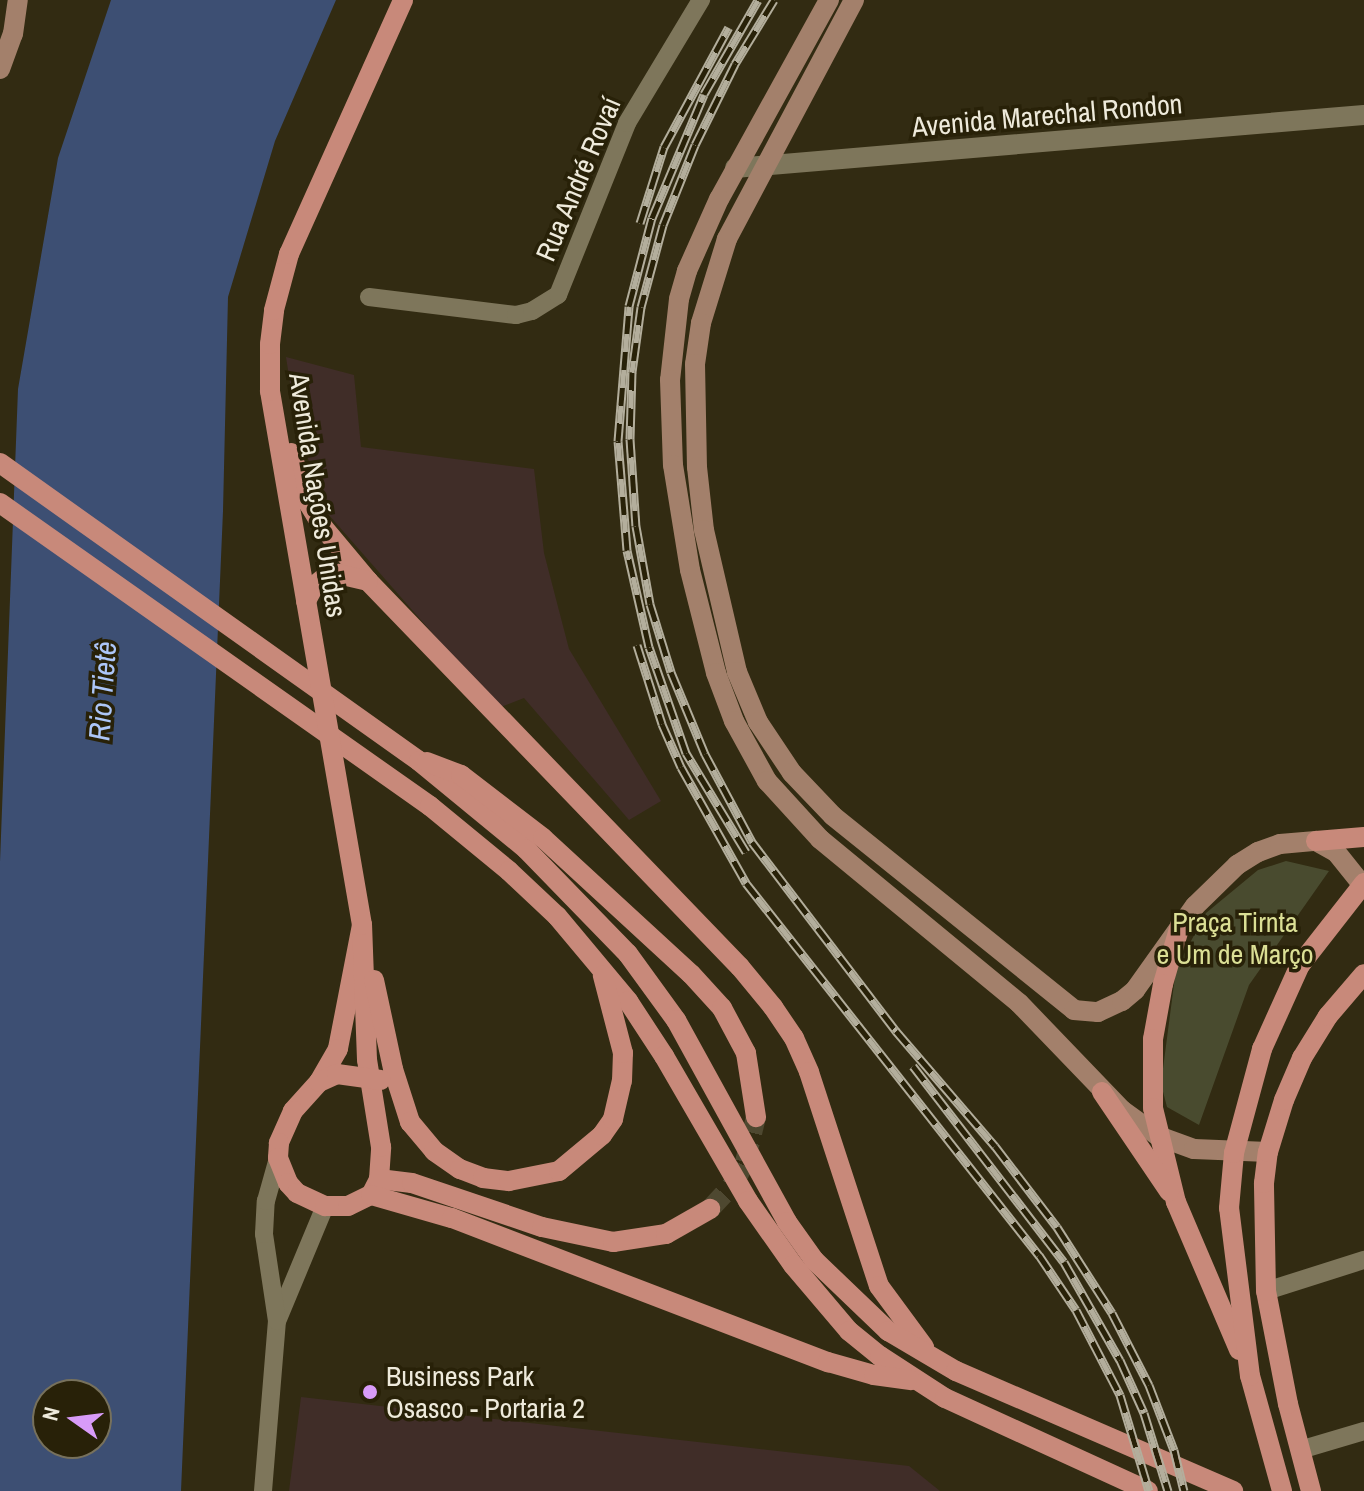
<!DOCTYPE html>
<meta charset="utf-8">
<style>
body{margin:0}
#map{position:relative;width:1364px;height:1491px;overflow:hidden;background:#322b12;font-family:"Archivo Narrow",sans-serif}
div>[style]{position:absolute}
.industrial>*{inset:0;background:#402d28}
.green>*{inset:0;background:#494b2f}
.water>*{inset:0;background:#3d4f73}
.primary-tunnel>*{height:20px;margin-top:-10px;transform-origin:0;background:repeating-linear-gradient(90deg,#4e4830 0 20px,transparent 0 30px)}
.minor>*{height:18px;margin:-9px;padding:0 9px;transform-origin:9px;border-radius:9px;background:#7e765b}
.tertiary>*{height:20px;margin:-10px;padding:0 10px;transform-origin:10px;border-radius:10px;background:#7e765b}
.secondary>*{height:20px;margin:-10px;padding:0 10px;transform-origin:10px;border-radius:10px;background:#a3806b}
.primary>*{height:20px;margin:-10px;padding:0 10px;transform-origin:10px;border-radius:10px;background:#c8897a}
.rail>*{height:9px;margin-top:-4.5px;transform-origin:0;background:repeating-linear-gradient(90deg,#282108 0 18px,#b3ae9c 0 36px);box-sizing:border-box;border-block:2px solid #b3ae9c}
.dots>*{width:22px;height:22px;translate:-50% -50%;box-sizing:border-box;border:4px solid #282108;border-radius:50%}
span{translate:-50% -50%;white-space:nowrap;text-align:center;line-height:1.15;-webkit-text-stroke:7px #282108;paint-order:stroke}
.street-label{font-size:28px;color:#eeeadb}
.park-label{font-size:28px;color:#dbdf95}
.poi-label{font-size:28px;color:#eeeadb}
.left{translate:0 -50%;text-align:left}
.water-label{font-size:30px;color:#adc6f8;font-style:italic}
.north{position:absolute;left:32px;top:1379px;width:80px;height:80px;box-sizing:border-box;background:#282108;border:2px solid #77715c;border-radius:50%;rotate:284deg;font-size:22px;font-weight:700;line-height:32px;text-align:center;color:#eeeadb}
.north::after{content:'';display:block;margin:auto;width:28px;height:36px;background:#d89bf8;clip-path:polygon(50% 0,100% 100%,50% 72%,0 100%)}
</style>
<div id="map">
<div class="industrial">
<div style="clip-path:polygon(286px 357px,354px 375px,361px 447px,534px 469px,544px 553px,569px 649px,661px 801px,629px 820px,524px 698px,498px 708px,328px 514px,297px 428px)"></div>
<div style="clip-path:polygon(301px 1397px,909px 1466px,940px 1491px,289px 1491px)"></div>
</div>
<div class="green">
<div style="clip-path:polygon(1286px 861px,1329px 871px,1249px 985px,1199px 1125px,1167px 1107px,1161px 1084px,1176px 969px,1206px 913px,1258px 870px)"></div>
</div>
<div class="water">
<div style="clip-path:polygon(evenodd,111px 0,336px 0,275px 141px,228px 297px,223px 511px,181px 1491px,0 1491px,0 862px,18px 389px,58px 158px,111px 0,48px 1395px,96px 1395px,96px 1443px,48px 1443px,48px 1395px)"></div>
</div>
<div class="primary-tunnel">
<div style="left:710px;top:1209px;width:35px;rotate:-47deg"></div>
<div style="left:734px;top:1183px;width:24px;rotate:-62deg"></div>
<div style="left:745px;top:1162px;width:46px;rotate:-76.3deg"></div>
</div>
<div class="minor">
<div style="left:369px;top:297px;width:148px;rotate:7deg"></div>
<div style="left:516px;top:315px;width:16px;rotate:-14deg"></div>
<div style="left:532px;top:311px;width:31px;rotate:-32deg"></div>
<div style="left:558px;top:295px;width:185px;rotate:-68.1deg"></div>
<div style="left:627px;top:123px;width:144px;rotate:-59deg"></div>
<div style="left:1266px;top:1291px;width:103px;rotate:-17.6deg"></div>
<div style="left:278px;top:1319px;width:122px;rotate:-67.4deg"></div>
<div style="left:1300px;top:1450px;width:67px;rotate:-16.5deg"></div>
<div style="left:263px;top:1491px;width:171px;rotate:-85.3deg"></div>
<div style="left:277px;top:1321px;width:88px;rotate:-98.5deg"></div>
<div style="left:264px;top:1234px;width:33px;rotate:-87deg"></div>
<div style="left:266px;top:1201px;width:45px;rotate:-74.4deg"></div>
</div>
<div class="tertiary">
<div style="left:735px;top:168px;width:631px;rotate:-4.82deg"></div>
</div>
<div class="secondary">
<div style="left:829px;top:0;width:227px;rotate:118.9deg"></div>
<div style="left:719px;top:199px;width:79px;rotate:114deg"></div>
<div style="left:687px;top:271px;width:29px;rotate:106deg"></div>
<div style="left:679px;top:299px;width:81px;rotate:96.3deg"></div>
<div style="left:670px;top:380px;width:85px;rotate:88deg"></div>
<div style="left:673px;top:465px;width:106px;rotate:80.8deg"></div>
<div style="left:690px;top:570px;width:106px;rotate:75.8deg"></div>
<div style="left:716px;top:673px;width:51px;rotate:69.4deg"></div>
<div style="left:734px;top:721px;width:68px;rotate:61.2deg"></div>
<div style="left:767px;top:781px;width:79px;rotate:47.6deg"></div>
<div style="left:820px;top:839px;width:258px;rotate:39.5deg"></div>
<div style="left:1019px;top:1003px;width:149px;rotate:46.1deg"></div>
<div style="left:1122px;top:1110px;width:44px;rotate:35.8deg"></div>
<div style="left:1158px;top:1136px;width:38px;rotate:20deg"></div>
<div style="left:1194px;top:1149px;width:74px;rotate:2.3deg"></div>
<div style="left:854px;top:0;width:271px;rotate:118deg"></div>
<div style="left:727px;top:239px;width:88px;rotate:107.2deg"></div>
<div style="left:701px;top:323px;width:41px;rotate:98.3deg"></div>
<div style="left:695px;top:364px;width:103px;rotate:88.9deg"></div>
<div style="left:697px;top:467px;width:63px;rotate:83.7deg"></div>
<div style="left:704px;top:530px;width:146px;rotate:76.9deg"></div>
<div style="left:737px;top:672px;width:54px;rotate:67.2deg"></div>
<div style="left:758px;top:722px;width:61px;rotate:56.3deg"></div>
<div style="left:792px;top:773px;width:59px;rotate:46.4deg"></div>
<div style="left:833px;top:816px;width:309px;rotate:38.8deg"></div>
<div style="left:1074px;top:1010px;width:24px;rotate:5deg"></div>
<div style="left:1098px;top:1012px;width:26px;rotate:-25deg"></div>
<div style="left:1122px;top:1001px;width:17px;rotate:-40deg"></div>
<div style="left:1135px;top:990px;width:103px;rotate:-54.5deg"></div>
<div style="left:1195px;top:906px;width:59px;rotate:-44.3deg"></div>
<div style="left:1237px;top:865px;width:25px;rotate:-32deg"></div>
<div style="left:1258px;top:852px;width:23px;rotate:-20deg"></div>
<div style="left:1280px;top:844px;width:36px;rotate:-5deg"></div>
<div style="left:1316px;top:841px;width:23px;rotate:29deg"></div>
<div style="left:1336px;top:852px;width:45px;rotate:51.3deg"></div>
<div style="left:0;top:69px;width:37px;rotate:-70deg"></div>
<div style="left:13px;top:34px;width:34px;rotate:-82deg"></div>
</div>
<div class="primary">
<div style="left:291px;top:453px;width:54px;rotate:70.6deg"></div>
<div style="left:309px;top:504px;width:26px;rotate:59deg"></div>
<div style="left:322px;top:526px;width:72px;rotate:50.1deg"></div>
<div style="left:368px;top:581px;width:536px;rotate:46.06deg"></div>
<div style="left:740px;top:967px;width:52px;rotate:50.5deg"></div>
<div style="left:773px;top:1007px;width:37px;rotate:56deg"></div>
<div style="left:794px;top:1038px;width:37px;rotate:66deg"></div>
<div style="left:809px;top:1072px;width:225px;rotate:71.9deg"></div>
<div style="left:879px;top:1286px;width:76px;rotate:53.6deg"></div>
<div style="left:0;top:463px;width:514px;rotate:35.42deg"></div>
<div style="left:419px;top:761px;width:139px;rotate:39.4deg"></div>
<div style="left:526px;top:849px;width:146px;rotate:45.8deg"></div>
<div style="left:628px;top:954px;width:82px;rotate:54deg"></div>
<div style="left:676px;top:1020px;width:230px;rotate:61.2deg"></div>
<div style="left:787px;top:1222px;width:47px;rotate:54.6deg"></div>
<div style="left:814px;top:1260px;width:103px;rotate:43.8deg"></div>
<div style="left:888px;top:1331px;width:79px;rotate:30.5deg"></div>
<div style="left:956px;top:1371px;width:302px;rotate:23.4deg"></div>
<div style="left:0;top:503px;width:526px;rotate:35.17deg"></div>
<div style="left:430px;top:806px;width:102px;rotate:39.4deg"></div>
<div style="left:509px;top:871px;width:66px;rotate:43.2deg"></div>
<div style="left:557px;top:916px;width:111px;rotate:50.1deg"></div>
<div style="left:628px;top:1001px;width:66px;rotate:56.8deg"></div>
<div style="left:664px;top:1056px;width:168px;rotate:59.9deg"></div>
<div style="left:748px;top:1201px;width:78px;rotate:54.9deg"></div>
<div style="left:793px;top:1265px;width:87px;rotate:49.7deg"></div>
<div style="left:849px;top:1331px;width:40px;rotate:39deg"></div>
<div style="left:880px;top:1356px;width:77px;rotate:32.9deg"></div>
<div style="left:945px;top:1398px;width:223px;rotate:24.6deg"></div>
<div style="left:306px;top:601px;width:17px;rotate:-62deg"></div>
<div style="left:314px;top:586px;width:13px;rotate:-39deg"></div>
<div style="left:324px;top:578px;width:15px;rotate:-16deg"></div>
<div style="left:338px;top:574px;width:31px;rotate:13deg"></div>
<div style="left:427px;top:762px;width:36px;rotate:21deg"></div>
<div style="left:461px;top:775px;width:103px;rotate:37.5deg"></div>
<div style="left:543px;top:838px;width:201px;rotate:42.6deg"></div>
<div style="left:691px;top:974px;width:46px;rotate:47.6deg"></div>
<div style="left:722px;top:1008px;width:51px;rotate:61.9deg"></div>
<div style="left:746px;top:1053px;width:65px;rotate:81.1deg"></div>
<div style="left:1316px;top:841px;width:48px;rotate:-4.8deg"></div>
<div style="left:1181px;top:922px;width:65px;rotate:106.2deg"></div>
<div style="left:1163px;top:984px;width:56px;rotate:100.3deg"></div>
<div style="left:1153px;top:1039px;width:69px;rotate:90deg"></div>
<div style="left:1153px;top:1108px;width:97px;rotate:76.3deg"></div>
<div style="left:1176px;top:1202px;width:161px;rotate:66.9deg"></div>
<div style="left:362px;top:925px;width:126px;rotate:101deg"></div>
<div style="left:338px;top:1049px;width:38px;rotate:120deg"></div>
<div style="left:319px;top:1082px;width:39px;rotate:132deg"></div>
<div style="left:293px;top:1111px;width:35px;rotate:114deg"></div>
<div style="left:279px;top:1143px;width:15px;rotate:94deg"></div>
<div style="left:278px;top:1158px;width:27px;rotate:68deg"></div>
<div style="left:288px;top:1183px;width:13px;rotate:48deg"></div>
<div style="left:297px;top:1193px;width:31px;rotate:25deg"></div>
<div style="left:325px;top:1206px;width:23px"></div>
<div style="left:348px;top:1206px;width:25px;rotate:-26deg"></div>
<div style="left:371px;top:1195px;width:18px;rotate:-63deg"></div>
<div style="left:379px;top:1179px;width:32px;rotate:-86deg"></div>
<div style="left:381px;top:1147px;width:88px;rotate:-99.1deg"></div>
<div style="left:367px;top:1060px;width:135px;rotate:-92.1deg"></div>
<div style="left:362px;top:925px;width:542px;rotate:-99.78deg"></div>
<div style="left:270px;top:391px;width:47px;rotate:-90deg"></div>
<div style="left:270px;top:344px;width:34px;rotate:-83deg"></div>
<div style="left:274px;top:310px;width:58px;rotate:-75deg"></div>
<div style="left:289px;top:254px;width:278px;rotate:-65.8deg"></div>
<div style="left:374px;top:980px;width:91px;rotate:77.9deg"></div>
<div style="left:393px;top:1069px;width:56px;rotate:72.2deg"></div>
<div style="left:410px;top:1122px;width:38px;rotate:50deg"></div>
<div style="left:434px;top:1151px;width:32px;rotate:35deg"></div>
<div style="left:460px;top:1169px;width:25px;rotate:21deg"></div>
<div style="left:483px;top:1178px;width:26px;rotate:7deg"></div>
<div style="left:509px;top:1181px;width:51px;rotate:-11.3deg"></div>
<div style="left:559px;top:1171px;width:56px;rotate:-39.9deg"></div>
<div style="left:602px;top:1135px;width:19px;rotate:-55deg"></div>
<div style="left:613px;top:1119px;width:39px;rotate:-77deg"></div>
<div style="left:622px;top:1081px;width:28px;rotate:-88deg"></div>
<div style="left:623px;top:1053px;width:80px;rotate:-104.6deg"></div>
<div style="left:319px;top:1082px;width:20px;rotate:-24deg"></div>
<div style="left:337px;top:1074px;width:44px;rotate:7.8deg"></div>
<div style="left:1102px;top:1092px;width:120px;rotate:55.9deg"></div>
<div style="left:379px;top:1179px;width:33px;rotate:7deg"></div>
<div style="left:412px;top:1183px;width:137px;rotate:18.7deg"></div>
<div style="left:542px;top:1227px;width:73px;rotate:11.9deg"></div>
<div style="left:613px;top:1242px;width:54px;rotate:-8.6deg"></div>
<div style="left:666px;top:1234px;width:51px;rotate:-29.6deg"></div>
<div style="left:371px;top:1195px;width:84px;rotate:15.9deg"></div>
<div style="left:452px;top:1218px;width:403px;rotate:21deg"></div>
<div style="left:828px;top:1362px;width:48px;rotate:15.8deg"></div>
<div style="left:874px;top:1375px;width:37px;rotate:8deg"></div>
<div style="left:1282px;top:1491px;width:119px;rotate:-105.5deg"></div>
<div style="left:1250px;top:1376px;width:169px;rotate:-97.1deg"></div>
<div style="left:1229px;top:1208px;width:55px;rotate:-84.8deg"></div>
<div style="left:1234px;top:1153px;width:108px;rotate:-74.9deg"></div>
<div style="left:1262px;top:1049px;width:92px;rotate:-65.7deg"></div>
<div style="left:1300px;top:965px;width:104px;rotate:-52deg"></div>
<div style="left:1311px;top:1491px;width:90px;rotate:-104.8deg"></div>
<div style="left:1288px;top:1404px;width:115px;rotate:-101deg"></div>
<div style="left:1266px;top:1291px;width:108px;rotate:-91.1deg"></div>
<div style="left:1264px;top:1183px;width:31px;rotate:-83deg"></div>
<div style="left:1268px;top:1152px;width:54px;rotate:-72.9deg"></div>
<div style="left:1284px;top:1100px;width:46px;rotate:-66.8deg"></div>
<div style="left:1302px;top:1058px;width:49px;rotate:-58.2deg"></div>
<div style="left:1328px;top:1016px;width:55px;rotate:-49.4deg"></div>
</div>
<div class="rail">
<div style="left:774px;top:0;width:75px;rotate:121.4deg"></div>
<div style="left:735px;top:64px;width:90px;rotate:116.3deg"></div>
<div style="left:695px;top:145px;width:86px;rotate:111.8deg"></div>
<div style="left:663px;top:225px;width:85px;rotate:105deg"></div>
<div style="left:641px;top:307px;width:66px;rotate:97.9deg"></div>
<div style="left:632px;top:372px;width:67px;rotate:91.7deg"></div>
<div style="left:630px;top:439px;width:87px;rotate:86.1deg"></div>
<div style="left:636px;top:526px;width:79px;rotate:79.8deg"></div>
<div style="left:650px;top:604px;width:71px;rotate:72.8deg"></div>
<div style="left:671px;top:672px;width:89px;rotate:67.5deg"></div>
<div style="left:705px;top:754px;width:100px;rotate:61.9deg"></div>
<div style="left:752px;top:842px;width:238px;rotate:52.7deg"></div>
<div style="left:896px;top:1031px;width:152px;rotate:49.3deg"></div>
<div style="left:995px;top:1146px;width:102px;rotate:52.6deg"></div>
<div style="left:1057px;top:1227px;width:102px;rotate:57.4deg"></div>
<div style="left:1112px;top:1313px;width:81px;rotate:62.8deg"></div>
<div style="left:1149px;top:1385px;width:70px;rotate:69deg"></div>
<div style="left:1174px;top:1450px;width:42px;rotate:76.3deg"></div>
<div style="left:640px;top:223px;width:80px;rotate:-72.5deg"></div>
<div style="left:664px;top:147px;width:136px;rotate:-61.6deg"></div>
<div style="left:637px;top:645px;width:83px;rotate:72.4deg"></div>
<div style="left:662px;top:724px;width:47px;rotate:66.2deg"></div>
<div style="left:681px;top:767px;width:133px;rotate:60.7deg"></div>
<div style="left:746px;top:883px;width:474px;rotate:51.8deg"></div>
<div style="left:1039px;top:1255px;width:66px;rotate:56.1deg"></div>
<div style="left:1076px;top:1310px;width:96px;rotate:62.6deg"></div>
<div style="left:1120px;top:1395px;width:100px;rotate:73.2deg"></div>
<div style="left:746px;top:852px;width:116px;rotate:-121.2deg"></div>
<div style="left:686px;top:753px;width:112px;rotate:-109.2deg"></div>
<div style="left:649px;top:647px;width:99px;rotate:-102.8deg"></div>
<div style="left:627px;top:550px;width:109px;rotate:-94.7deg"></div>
<div style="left:618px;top:441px;width:135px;rotate:-85.3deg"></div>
<div style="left:629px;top:306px;width:91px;rotate:-75.4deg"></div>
<div style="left:652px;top:218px;width:134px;rotate:-67.2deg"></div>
<div style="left:704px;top:94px;width:108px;rotate:-60.1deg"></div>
<div style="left:913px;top:1066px;width:247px;rotate:52.4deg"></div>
<div style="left:1064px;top:1262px;width:113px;rotate:60.3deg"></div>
<div style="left:1120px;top:1360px;width:58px;rotate:65.6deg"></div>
<div style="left:1144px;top:1413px;width:82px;rotate:72.9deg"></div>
</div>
<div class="dots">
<div style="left:370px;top:1392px;background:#d89bf8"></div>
</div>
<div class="street-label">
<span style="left:1047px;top:115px;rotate:-5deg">Avenida Marechal Rondon</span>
<span style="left:578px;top:179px;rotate:-67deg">Rua André Rovaí</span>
<span style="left:318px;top:495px;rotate:81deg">Avenida Nações Unidas</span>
</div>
<div class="park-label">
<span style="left:1235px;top:938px">Praça Tirnta<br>e Um de Março</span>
</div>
<div class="poi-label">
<span class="left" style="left:386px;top:1392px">Business Park<br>Osasco - Portaria 2</span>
</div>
<div class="water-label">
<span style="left:102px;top:691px;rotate:-86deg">Rio Tietê</span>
</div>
<div class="north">N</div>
</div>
